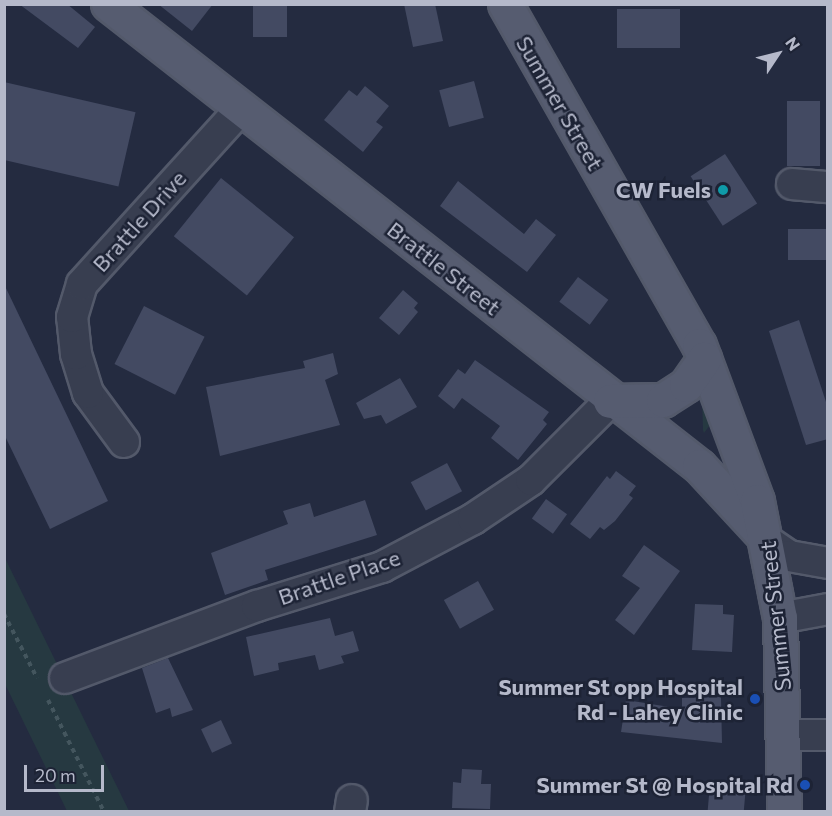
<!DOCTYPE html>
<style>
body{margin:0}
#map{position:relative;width:832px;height:816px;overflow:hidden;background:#242b40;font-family:Commissioner,sans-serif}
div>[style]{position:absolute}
.green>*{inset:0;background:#263941}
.building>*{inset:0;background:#434a62;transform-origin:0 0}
.path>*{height:4px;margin-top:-2px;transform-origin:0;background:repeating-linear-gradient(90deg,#44565e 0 4.5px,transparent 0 9px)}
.roads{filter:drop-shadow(2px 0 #53596a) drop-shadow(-2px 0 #53596a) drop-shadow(0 2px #53596a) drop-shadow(0 -2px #53596a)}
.minor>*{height:30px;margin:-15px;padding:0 15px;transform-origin:15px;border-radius:15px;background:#383e50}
.major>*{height:33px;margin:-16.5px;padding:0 16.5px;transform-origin:16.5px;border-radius:16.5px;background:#565c70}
.dots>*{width:16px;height:16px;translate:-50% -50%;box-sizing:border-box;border:3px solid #1d2335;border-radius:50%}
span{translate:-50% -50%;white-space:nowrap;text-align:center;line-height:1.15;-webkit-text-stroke:5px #1d2335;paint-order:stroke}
.street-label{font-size:22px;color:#b5b9ca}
.poi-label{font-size:22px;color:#b5b9ca;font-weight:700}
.right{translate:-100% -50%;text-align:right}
.frame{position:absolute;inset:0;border:6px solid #b5b9ca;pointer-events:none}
.north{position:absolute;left:748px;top:24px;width:60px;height:60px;-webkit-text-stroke:4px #1d2335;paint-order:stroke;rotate:55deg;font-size:16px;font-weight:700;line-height:24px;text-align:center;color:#b5b9ca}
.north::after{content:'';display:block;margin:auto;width:21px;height:27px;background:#b5b9ca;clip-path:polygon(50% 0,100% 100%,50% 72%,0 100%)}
.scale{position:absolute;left:24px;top:765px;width:80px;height:27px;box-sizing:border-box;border:3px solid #b5b9ca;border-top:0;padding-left:8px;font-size:18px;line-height:21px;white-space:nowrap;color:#b5b9ca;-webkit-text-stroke:4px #1d2335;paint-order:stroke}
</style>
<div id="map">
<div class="green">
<div style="clip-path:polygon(702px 397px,713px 421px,704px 433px,703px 430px)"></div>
<div style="clip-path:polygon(4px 556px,129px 811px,67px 811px,5px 684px)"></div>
</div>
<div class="building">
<div style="clip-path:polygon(19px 4px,67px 4px,95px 27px,78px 48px)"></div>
<div style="clip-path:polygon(158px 4px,213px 4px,192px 31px)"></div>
<div style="left:253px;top:4px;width:34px;height:33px"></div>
<div style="clip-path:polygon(404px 4px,435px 4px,443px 41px,413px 47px)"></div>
<div style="left:617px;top:9px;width:63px;height:39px"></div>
<div style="left:474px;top:81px;width:38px;height:36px;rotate:75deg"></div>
<div style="left:4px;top:82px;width:135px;height:76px;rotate:13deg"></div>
<div style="clip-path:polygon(365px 86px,389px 106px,376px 122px,383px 127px,363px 152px,324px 120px,349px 90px,357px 96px)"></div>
<div style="left:787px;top:101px;width:33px;height:65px"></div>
<div style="left:725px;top:154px;width:59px;height:41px;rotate:57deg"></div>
<div style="left:221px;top:178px;width:94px;height:75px;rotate:39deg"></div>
<div style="clip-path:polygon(458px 181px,524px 234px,536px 219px,556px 235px,527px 272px,440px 206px)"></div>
<div style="left:828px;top:229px;width:31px;height:40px;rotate:90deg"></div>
<div style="left:578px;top:277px;width:38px;height:31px;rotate:37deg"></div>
<div style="clip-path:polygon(4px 284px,108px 501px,50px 529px,4px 434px)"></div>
<div style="clip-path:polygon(403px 290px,418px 303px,414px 308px,418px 312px,399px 335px,379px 318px)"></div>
<div style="left:144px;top:306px;width:68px;height:65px;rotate:27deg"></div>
<div style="clip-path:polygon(799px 320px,828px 408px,828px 439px,806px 445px,769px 331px)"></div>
<div style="clip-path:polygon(333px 353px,338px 374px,325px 380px,340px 425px,220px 456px,206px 387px,305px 368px,303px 361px)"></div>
<div style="clip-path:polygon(475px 360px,549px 412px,543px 420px,547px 424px,518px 460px,491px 438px,500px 426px,462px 398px,454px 409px,438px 396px,458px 369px,465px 374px)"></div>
<div style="clip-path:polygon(400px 378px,417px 407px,386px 424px,381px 415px,364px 419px,356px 403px)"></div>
<div style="left:447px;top:463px;width:32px;height:41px;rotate:62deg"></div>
<div style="clip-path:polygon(616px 471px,636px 486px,629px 495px,633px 498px,615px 521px,604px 530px,600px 527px,590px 539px,570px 524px,607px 476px,610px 479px)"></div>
<div style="left:546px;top:499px;width:26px;height:24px;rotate:36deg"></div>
<div style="clip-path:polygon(365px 500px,377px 535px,265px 570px,268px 580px,225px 595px,211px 553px,288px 524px,283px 511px,310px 503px,314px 517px)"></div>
<div style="clip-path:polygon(644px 545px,680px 571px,634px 635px,615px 620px,640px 588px,622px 576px)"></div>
<div style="left:478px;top:581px;width:33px;height:39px;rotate:61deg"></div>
<div style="clip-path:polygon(695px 604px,723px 605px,723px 614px,734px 615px,732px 652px,692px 650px)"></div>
<div style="clip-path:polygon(330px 618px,335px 636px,353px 631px,359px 651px,341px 656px,344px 663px,319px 670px,315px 655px,278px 663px,279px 670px,254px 676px,246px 637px)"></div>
<div style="clip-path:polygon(168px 658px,193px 710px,172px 717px,170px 708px,156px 713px,142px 668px)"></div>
<div style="clip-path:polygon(721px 697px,722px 743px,621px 732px,626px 700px,682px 709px,682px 698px)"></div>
<div style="left:221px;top:720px;width:26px;height:22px;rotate:65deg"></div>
<div style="clip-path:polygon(462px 769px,482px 770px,481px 784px,491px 784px,490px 809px,452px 808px,453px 782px,461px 783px)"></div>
<div style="left:710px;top:784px;width:36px;height:28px;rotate:5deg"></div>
</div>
<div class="path">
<div style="left:4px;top:614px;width:72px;rotate:62.7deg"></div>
<div style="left:48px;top:700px;width:125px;rotate:63.4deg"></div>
</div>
<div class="roads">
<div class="minor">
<div style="left:792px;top:184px;width:36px;rotate:5deg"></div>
<div style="left:124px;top:442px;width:61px;rotate:-126.3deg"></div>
<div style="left:88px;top:393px;width:41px;rotate:-107.1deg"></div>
<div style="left:76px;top:354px;width:37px;rotate:-96deg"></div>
<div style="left:72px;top:317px;width:34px;rotate:-73deg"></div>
<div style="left:82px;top:284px;width:235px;rotate:-47.8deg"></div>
<div style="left:770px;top:543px;width:23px;rotate:34deg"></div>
<div style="left:789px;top:556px;width:40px;rotate:10deg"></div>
<div style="left:780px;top:618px;width:49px;rotate:-10.6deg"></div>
<div style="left:65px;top:678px;width:205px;rotate:-20.6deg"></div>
<div style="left:257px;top:606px;width:131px;rotate:-17.3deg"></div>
<div style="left:382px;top:567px;width:103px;rotate:-27.8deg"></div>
<div style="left:473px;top:519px;width:70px;rotate:-33.9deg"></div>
<div style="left:531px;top:480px;width:112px;rotate:-45deg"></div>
<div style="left:786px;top:735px;width:42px"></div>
<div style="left:350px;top:812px;width:12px;rotate:-81deg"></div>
</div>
<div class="major">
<div style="left:108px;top:4px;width:750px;rotate:38.02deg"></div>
<div style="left:699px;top:466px;width:94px;rotate:47.2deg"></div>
<div style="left:505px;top:4px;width:392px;rotate:60.4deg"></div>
<div style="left:699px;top:345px;width:166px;rotate:69.6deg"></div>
<div style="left:757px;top:501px;width:119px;rotate:78.9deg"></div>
<div style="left:780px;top:618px;width:194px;rotate:88.8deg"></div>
<div style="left:610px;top:401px;width:53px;rotate:-1.1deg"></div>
<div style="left:663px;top:400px;width:27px;rotate:-33deg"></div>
<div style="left:686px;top:385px;width:32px;rotate:-55deg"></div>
</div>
</div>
<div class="dots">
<div style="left:723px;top:190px;background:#0f9aa8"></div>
<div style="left:755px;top:699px;background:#1a4fb4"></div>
<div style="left:805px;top:785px;background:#1a4fb4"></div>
</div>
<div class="street-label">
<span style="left:560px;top:103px;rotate:60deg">Summer Street</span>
<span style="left:139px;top:221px;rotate:-48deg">Brattle Drive</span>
<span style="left:444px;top:268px;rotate:38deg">Brattle Street</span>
<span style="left:339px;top:577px;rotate:-19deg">Brattle Place</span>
<span style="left:775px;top:616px;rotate:-96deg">Summer Street</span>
</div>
<div class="poi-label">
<span class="right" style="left:711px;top:190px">CW Fuels</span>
<span class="right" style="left:743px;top:699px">Summer St opp Hospital<br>Rd - Lahey Clinic</span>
<span class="right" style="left:793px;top:785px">Summer St @ Hospital Rd</span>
</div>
<div class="frame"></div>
<div class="north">N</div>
<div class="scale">20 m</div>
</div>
